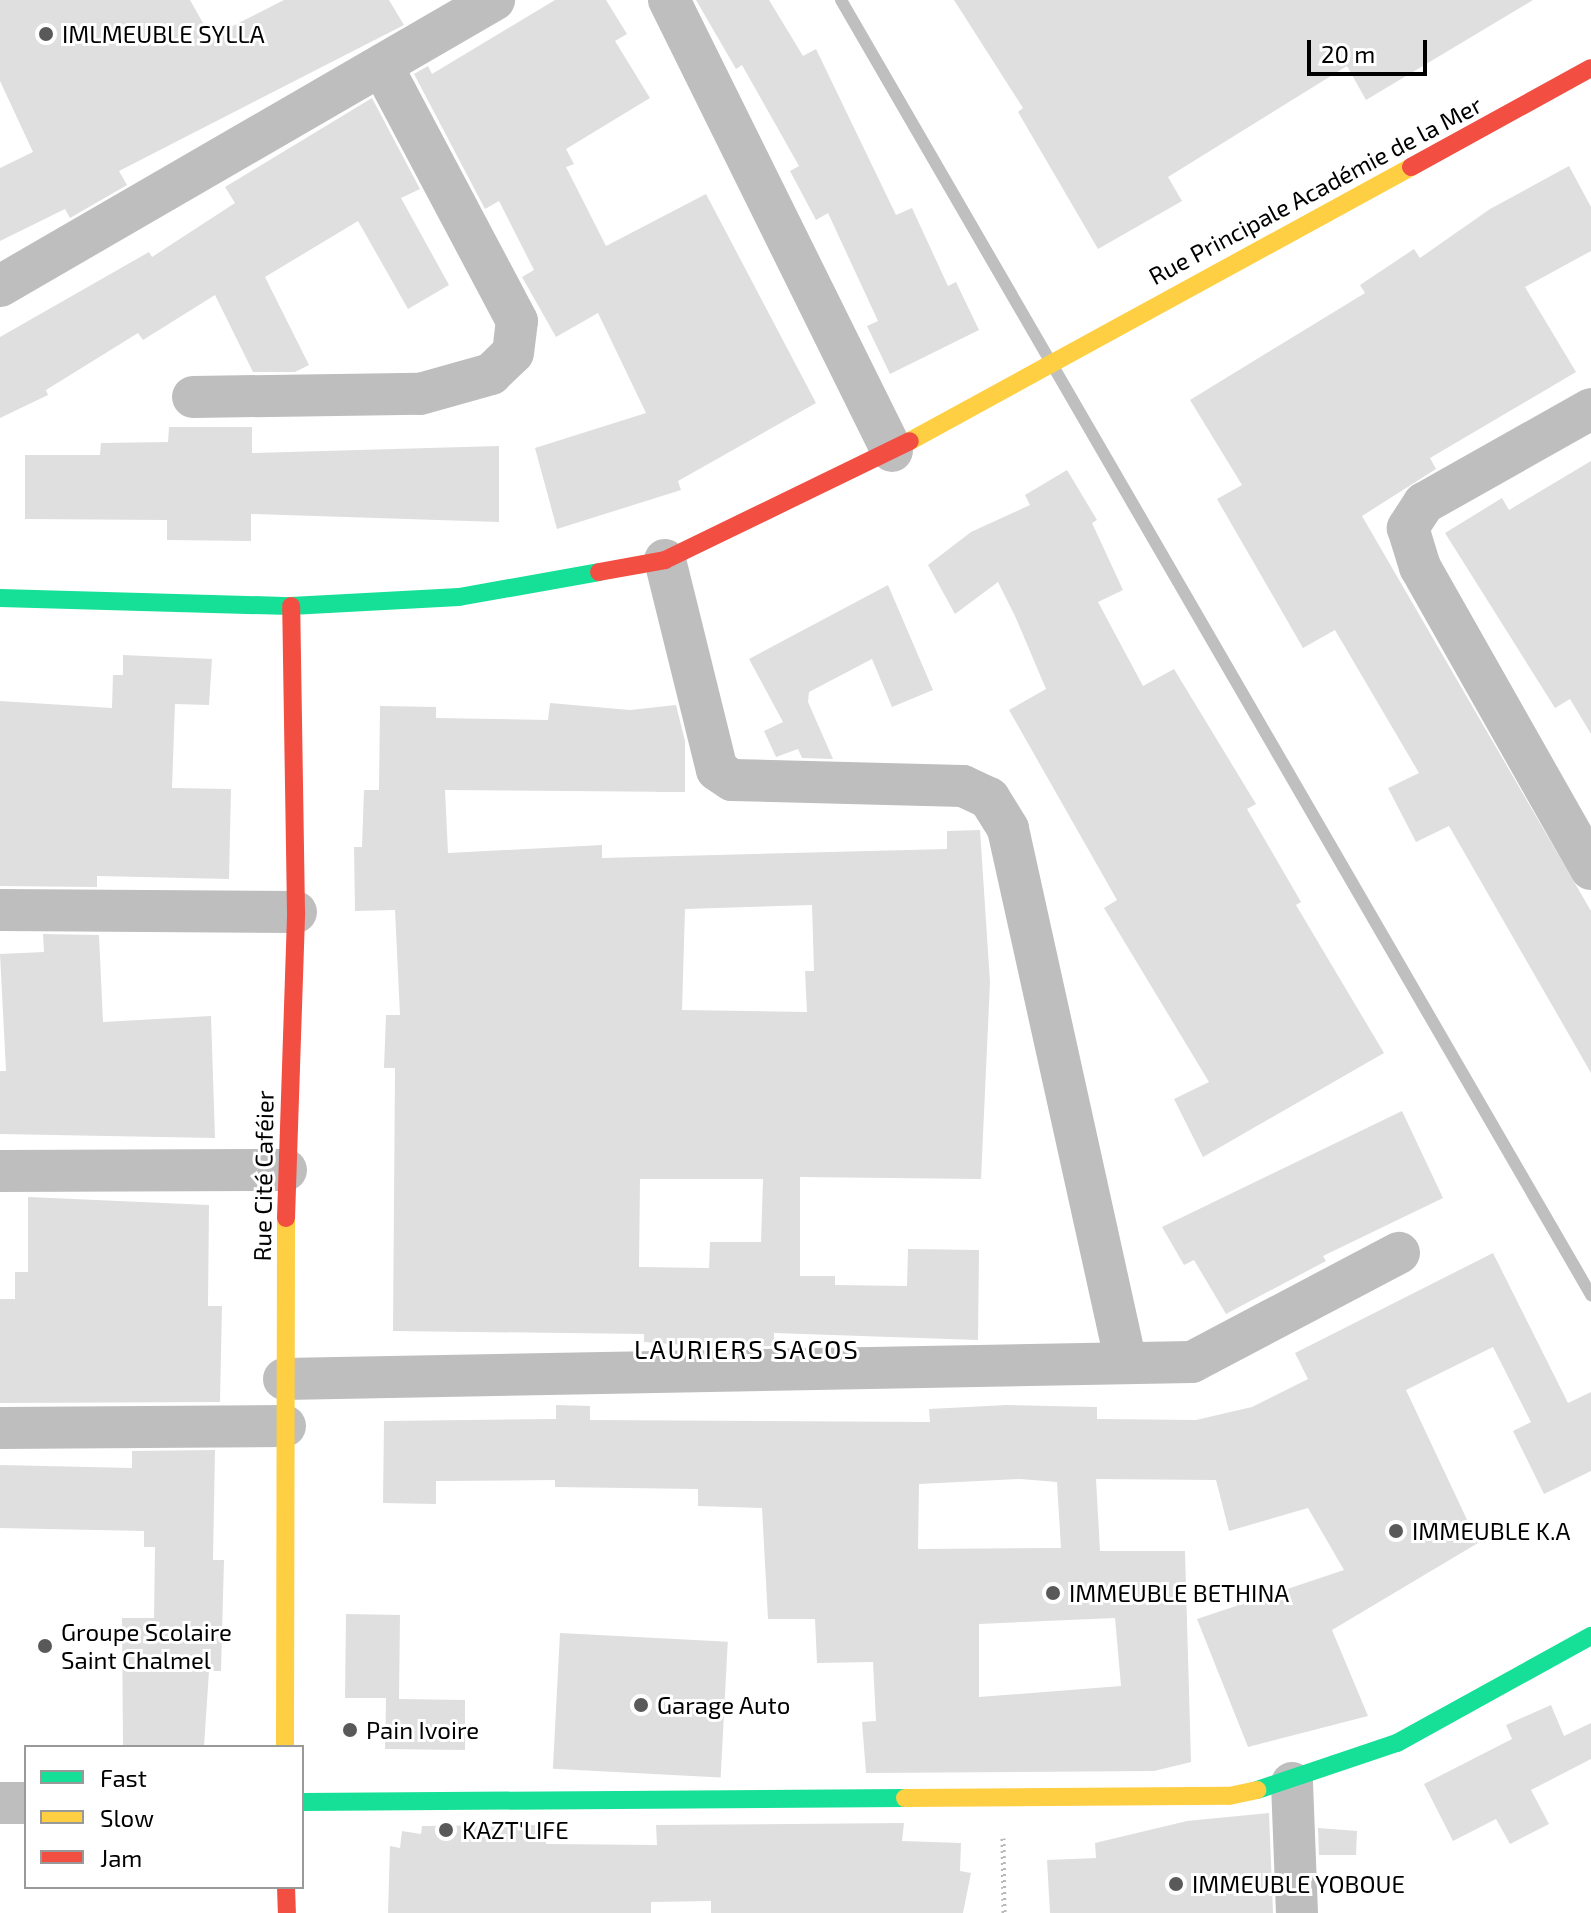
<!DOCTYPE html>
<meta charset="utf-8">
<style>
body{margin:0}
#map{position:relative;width:1591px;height:1913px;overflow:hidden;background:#fff;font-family:"Exo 2",sans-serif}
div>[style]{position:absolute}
.stream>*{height:12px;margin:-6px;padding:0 6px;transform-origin:6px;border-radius:6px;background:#bfbfbf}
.building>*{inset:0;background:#dfdfdf;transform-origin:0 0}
.path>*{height:5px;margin-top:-2.5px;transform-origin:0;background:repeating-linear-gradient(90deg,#b9b9b9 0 2px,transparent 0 6px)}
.street>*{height:42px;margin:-21px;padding:0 21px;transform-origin:21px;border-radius:21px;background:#bebebe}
.fast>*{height:18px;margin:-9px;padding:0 9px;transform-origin:9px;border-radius:9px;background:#16e098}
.slow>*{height:18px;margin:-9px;padding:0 9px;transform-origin:9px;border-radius:9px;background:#ffcf43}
.jam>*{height:18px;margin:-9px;padding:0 9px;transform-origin:9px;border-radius:9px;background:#f24e42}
.dots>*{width:22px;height:22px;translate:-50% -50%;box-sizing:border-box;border:4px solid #fff;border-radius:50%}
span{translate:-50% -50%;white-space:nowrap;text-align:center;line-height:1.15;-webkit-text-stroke:6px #fff;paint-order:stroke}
.poi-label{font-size:24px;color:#000}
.left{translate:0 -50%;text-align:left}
.street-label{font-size:24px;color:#000}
.neighbourhood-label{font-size:26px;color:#000;letter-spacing:2px}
.legend{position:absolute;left:24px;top:1745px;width:280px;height:144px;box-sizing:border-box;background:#fff;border:2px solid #999;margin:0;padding:10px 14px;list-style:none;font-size:24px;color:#000}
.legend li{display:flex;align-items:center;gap:16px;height:40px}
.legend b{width:40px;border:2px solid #999}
.scale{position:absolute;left:1307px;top:40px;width:120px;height:36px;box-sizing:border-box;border:4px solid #000;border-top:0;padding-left:10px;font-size:24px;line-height:28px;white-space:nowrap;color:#000;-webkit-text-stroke:6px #fff;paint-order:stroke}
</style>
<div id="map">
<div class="stream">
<div style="left:841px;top:0;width:1497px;rotate:59.92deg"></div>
</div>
<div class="building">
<div style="clip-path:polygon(0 0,190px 0,211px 37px,284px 0,389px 0,404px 25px,119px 171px,127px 185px,70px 218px,65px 209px,0 241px,0 168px,33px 152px,0 81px)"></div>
<div style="clip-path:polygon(555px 0,606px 0,627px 34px,615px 41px,650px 98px,566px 149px,574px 164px,566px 167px,606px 246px,706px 194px,816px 403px,678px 481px,681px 490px,557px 529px,535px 448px,646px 413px,598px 313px,556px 337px,522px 277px,534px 270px,499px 201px,485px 209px,414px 74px,428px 66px,432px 74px)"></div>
<div style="clip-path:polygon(696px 0,769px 0,803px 56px,816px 49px,896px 215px,912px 208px,948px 286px,956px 282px,979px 330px,890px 374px,867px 326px,878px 321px,828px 213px,816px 220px,790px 171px,799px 166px,742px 65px,736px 69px)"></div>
<div style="clip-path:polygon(954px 0,1533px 0,1366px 100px,1347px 66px,1168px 177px,1182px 201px,1098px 249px,1018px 112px,1023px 108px)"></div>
<div style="clip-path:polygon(372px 98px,420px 189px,401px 198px,449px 285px,408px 309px,358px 221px,265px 277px,309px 365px,295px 372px,253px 372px,215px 295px,143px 340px,138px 333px,46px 390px,48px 395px,0 418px,0 337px,149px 252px,152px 257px,235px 203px,225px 187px)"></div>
<div style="clip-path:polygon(1569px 166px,1591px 207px,1591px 251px,1525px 287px,1576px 372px,1430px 458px,1436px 469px,1362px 516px,1591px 911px,1591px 1073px,1449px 826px,1416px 842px,1388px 788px,1419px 773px,1335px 630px,1303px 648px,1217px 499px,1242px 485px,1190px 400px,1365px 293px,1360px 285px,1414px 249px,1420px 258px,1490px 209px)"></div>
<div style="clip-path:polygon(169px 427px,252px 427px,252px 453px,499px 446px,499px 522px,251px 514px,251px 541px,167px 540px,167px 520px,25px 519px,25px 455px,100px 455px,101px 443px,168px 442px)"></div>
<div style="clip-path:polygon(1591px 461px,1591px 734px,1570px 699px,1555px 708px,1445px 533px,1502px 498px,1509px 510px)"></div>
<div style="clip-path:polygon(1067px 470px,1097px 520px,1092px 523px,1123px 590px,1098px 602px,1143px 686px,1174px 669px,1256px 804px,1247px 809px,1301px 902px,1296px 905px,1384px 1053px,1203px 1157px,1174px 1099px,1209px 1082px,1104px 908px,1117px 900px,1009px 710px,1046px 689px,1015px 616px,998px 582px,955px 614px,928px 565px,971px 532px,1030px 505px,1025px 495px)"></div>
<div style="clip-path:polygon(888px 585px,933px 690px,892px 707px,872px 659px,809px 692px,808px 702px,833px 759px,802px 758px,798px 749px,776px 757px,764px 731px,783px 722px,749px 659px)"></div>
<div style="clip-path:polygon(123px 655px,212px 659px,209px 705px,175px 704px,172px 788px,231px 789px,229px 879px,97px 876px,97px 887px,0 886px,0 701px,112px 708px,113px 675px,123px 675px)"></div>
<div style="clip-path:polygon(evenodd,550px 703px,630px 710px,676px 705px,685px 741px,685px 792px,445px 790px,448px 853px,602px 845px,602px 858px,947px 849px,947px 831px,980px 830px,990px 982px,981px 1179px,800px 1177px,800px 1276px,835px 1276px,835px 1285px,907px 1286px,908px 1249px,979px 1250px,978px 1340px,774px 1333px,774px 1346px,710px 1347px,644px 1342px,644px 1334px,393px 1331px,395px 1068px,384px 1068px,386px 1015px,400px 1015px,395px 910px,355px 911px,354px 847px,362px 847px,364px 790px,379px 790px,380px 706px,436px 707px,436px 718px,548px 720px,550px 703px,812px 905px,814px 971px,805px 971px,807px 1012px,682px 1010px,685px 909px,812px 905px,550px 703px,640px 1179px,763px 1179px,761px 1242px,710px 1242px,709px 1268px,639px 1267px,640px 1179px)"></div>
<div style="clip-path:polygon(43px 934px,99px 935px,103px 1022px,211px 1016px,215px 1138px,0 1134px,0 1071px,6px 1071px,0 954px,44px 952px)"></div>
<div style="clip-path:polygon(1402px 1111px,1443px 1198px,1323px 1256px,1326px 1261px,1226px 1314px,1194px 1260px,1184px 1265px,1162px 1227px)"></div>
<div style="clip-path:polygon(28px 1197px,209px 1205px,208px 1306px,222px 1306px,220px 1402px,0 1403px,0 1299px,15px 1299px,15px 1272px,28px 1272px)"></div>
<div style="clip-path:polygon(evenodd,1493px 1253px,1568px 1403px,1591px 1392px,1591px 1471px,1544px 1494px,1513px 1431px,1531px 1422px,1493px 1347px,1406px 1390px,1478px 1543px,1332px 1630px,1368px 1716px,1248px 1747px,1197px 1619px,1344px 1570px,1308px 1508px,1229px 1531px,1216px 1480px,1096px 1479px,1100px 1551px,1185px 1551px,1191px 1762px,1154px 1771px,866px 1773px,862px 1722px,876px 1721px,873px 1662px,817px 1663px,815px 1619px,768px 1619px,762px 1508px,698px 1506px,698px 1489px,555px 1487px,555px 1480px,436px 1481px,436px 1504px,383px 1503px,384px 1421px,556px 1419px,556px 1405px,590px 1406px,590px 1420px,930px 1422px,929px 1409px,1007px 1405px,1097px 1407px,1097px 1419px,1196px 1420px,1252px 1407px,1308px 1379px,1295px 1353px,1493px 1253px,1020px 1479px,1057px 1482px,1061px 1548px,918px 1549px,919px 1484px,1020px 1479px,1493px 1253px,1115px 1618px,1121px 1686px,979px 1697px,979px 1624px,1115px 1618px)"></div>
<div style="clip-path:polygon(215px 1450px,213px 1560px,224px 1560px,221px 1671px,209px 1671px,204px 1747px,123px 1747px,122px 1618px,154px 1618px,155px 1547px,144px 1547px,144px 1531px,0 1528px,0 1465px,132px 1468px,132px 1451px)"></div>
<div style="clip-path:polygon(346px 1614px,400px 1615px,399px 1699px,465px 1700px,465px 1750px,385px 1749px,386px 1698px,345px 1698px)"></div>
<div style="left:560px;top:1633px;width:168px;height:136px;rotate:3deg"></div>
<div style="clip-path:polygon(1551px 1705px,1564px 1736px,1591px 1723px,1591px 1759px,1531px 1790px,1549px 1824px,1510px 1844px,1496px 1819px,1453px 1841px,1424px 1784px,1512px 1739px,1506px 1725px)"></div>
<div style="clip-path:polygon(1269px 1813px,1273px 1913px,1050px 1913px,1047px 1860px,1096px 1858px,1095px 1843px,1187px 1821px)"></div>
<div style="clip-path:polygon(904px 1823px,902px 1841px,961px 1843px,960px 1871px,971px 1873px,963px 1913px,711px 1913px,711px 1901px,651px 1902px,651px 1913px,388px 1913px,390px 1846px,400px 1848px,402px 1831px,421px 1834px,422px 1826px,546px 1825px,546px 1844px,657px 1845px,656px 1825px)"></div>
<div style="clip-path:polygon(1318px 1828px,1357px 1831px,1356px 1855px,1319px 1855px)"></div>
</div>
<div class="path">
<div style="left:1003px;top:1838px;width:75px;rotate:89.2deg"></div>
</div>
<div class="street">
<div style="left:669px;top:0;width:503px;rotate:63.69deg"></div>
<div style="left:0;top:286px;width:571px;rotate:-30.07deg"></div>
<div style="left:193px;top:397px;width:227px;rotate:-0.8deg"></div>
<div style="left:420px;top:394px;width:74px;rotate:-15.7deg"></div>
<div style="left:491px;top:374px;width:30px;rotate:-44deg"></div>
<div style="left:513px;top:353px;width:32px;rotate:-83deg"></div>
<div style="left:517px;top:321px;width:289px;rotate:-117.9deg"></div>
<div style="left:1591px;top:409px;width:192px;rotate:150.6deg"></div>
<div style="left:1424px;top:503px;width:30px;rotate:123deg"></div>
<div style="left:1408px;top:528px;width:41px;rotate:72.9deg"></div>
<div style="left:1420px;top:567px;width:347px;rotate:60.5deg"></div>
<div style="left:665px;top:560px;width:216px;rotate:76.1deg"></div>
<div style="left:717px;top:770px;width:18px;rotate:34deg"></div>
<div style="left:732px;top:780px;width:231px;rotate:1.5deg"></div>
<div style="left:963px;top:786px;width:29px;rotate:25deg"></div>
<div style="left:989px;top:798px;width:36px;rotate:58deg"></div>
<div style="left:1008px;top:829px;width:547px;rotate:77.54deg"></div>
<div style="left:0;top:910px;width:296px;rotate:0.4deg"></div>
<div style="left:0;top:1171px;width:286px;rotate:-0.2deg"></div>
<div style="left:284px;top:1379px;width:908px;rotate:-1.07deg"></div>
<div style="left:1192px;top:1362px;width:234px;rotate:-27.8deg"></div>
<div style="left:0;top:1428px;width:285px;rotate:-0.4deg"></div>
<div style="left:1292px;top:1783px;width:130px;rotate:87.8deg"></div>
<div style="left:0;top:1803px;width:26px"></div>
</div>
<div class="fast">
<div style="left:0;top:598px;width:291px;rotate:1.6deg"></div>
<div style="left:291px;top:606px;width:168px;rotate:-3.1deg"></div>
<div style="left:459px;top:597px;width:142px;rotate:-10.1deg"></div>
<div style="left:1257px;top:1790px;width:148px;rotate:-18.6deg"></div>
<div style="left:1397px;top:1743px;width:222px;rotate:-28.9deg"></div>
<div style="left:302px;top:1802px;width:603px;rotate:-0.38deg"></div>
</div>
<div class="slow">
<div style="left:910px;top:441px;width:571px;rotate:-28.67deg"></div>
<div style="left:285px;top:1747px;width:529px;rotate:-89.89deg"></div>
<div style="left:905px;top:1798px;width:324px;rotate:-0.4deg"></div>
<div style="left:1229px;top:1796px;width:29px;rotate:-12deg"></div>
</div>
<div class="jam">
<div style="left:1411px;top:167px;width:205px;rotate:-28.8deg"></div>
<div style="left:599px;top:572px;width:67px;rotate:-10.3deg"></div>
<div style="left:665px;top:560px;width:272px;rotate:-25.9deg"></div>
<div style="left:286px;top:1218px;width:306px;rotate:-88.1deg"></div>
<div style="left:296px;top:912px;width:306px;rotate:-90.9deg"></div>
<div style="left:286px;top:1887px;width:26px;rotate:88deg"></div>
</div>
<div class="dots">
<div style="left:46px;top:34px;background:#595959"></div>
<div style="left:1396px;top:1531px;background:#595959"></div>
<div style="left:1053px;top:1593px;background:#595959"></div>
<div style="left:45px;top:1646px;background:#595959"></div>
<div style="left:641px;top:1705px;background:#595959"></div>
<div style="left:350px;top:1730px;background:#595959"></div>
<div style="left:446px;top:1830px;background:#595959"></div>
<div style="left:1176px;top:1884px;background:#595959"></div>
</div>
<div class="poi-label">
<span class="left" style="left:62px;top:34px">IMLMEUBLE SYLLA</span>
<span class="left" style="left:1412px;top:1531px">IMMEUBLE K.A</span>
<span class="left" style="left:1069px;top:1593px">IMMEUBLE BETHINA</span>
<span class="left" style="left:61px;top:1646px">Groupe Scolaire<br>Saint Chalmel</span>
<span class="left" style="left:657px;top:1705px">Garage Auto</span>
<span class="left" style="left:366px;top:1730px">Pain Ivoire</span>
<span class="left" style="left:462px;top:1830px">KAZT'LIFE</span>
<span class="left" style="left:1192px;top:1884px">IMMEUBLE YOBOUE</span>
</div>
<div class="street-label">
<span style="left:1315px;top:190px;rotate:-28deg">Rue Principale Académie de la Mer</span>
<span style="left:263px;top:1176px;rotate:-89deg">Rue Cité Caféier</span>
</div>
<div class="neighbourhood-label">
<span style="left:747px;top:1349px">LAURIERS SACOS</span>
</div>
<ul class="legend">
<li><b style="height:10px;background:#16e098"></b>Fast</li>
<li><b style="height:10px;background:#ffcf43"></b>Slow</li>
<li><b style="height:10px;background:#f24e42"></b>Jam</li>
</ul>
<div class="scale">20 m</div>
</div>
